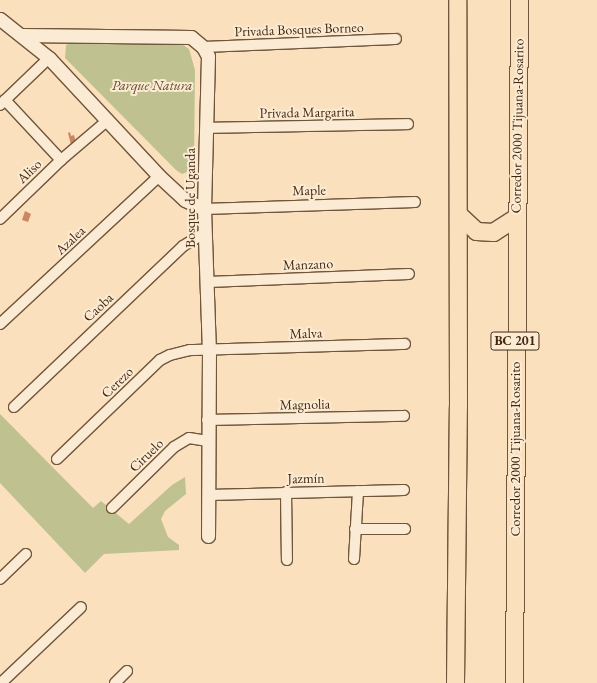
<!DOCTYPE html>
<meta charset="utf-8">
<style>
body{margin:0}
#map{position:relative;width:597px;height:683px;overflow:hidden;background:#fae0bd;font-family:"EB Garamond",serif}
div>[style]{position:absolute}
.green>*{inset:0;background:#bfc290}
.building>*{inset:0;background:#cc8662}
.roads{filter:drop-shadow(1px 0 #70563a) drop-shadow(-1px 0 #70563a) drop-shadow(0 1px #70563a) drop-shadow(0 -1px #70563a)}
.minor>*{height:10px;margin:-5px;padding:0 5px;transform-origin:5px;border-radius:5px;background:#fcebd4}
.tertiary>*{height:13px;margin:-6.5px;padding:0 6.5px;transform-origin:6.5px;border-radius:6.5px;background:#fcebd4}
.trunk>*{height:17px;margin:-8.5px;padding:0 8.5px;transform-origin:8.5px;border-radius:8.5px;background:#fae0bd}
span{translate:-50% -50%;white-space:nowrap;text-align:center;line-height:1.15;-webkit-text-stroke:4px #fcebd4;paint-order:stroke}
.shield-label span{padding:1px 3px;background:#fcebd4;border:1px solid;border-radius:3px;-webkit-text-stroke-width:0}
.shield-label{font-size:13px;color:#42280f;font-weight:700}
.street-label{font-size:14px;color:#42280f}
.park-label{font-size:14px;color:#614e2f;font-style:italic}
</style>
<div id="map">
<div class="green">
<div style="clip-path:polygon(73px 42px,179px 42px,189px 49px,195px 70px,194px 163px,192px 170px,182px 174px,176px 170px,65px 58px,66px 45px)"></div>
<div style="clip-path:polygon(0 414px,93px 508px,101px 501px,129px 524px,172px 485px,185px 477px,186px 494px,165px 511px,161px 519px,168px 537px,179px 545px,179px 550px,104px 554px,85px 573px,0 483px)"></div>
</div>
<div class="building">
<div style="clip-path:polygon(70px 132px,71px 136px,74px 135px,76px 143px,71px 145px,68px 133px)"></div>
<div style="clip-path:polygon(25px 211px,31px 214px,28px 222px,22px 220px)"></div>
</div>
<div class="roads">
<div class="minor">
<div style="left:203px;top:47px;width:193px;rotate:-2.4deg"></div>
<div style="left:5px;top:100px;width:82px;rotate:47deg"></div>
<div style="left:0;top:105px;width:68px;rotate:-43.8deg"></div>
<div style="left:206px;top:128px;width:202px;rotate:-1.1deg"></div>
<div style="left:204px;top:209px;width:211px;rotate:-1.9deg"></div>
<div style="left:0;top:219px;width:85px;rotate:-44deg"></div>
<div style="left:61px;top:160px;width:62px;rotate:-40.4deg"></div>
<div style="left:208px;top:282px;width:201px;rotate:-2.3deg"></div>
<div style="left:0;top:324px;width:217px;rotate:-42.9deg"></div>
<div style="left:14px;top:407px;width:233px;rotate:-43.6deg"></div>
<div style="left:183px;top:246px;width:26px;rotate:-31deg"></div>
<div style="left:207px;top:420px;width:197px;rotate:-1.2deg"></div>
<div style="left:57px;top:459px;width:143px;rotate:-43.9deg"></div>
<div style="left:160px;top:360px;width:11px;rotate:-27deg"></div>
<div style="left:170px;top:355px;width:21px;rotate:-14deg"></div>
<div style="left:190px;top:350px;width:215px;rotate:-1.6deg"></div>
<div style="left:286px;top:492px;width:68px;rotate:89.2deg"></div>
<div style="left:209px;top:495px;width:195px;rotate:-1.5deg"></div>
<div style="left:112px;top:508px;width:87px;rotate:-44.5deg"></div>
<div style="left:174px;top:447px;width:17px;rotate:-31deg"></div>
<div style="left:189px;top:438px;width:19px;rotate:9deg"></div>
<div style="left:355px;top:529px;width:50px"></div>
<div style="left:354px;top:559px;width:68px;rotate:-86.6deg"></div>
<div style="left:0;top:579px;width:36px;rotate:-44deg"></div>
<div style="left:1px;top:683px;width:110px;rotate:-43.5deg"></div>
<div style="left:115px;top:683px;width:17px;rotate:-45deg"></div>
</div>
<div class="tertiary">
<div style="left:0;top:19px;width:63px;rotate:38.5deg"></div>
<div style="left:49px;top:58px;width:161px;rotate:47deg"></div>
<div style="left:159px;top:176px;width:35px;rotate:43deg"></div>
<div style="left:185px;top:200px;width:21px;rotate:25deg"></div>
<div style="left:22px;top:35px;width:169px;rotate:0.7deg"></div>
<div style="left:191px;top:37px;width:16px;rotate:40deg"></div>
<div style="left:203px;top:47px;width:10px;rotate:61deg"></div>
<div style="left:208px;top:56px;width:153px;rotate:91.5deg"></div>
<div style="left:204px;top:209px;width:141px;rotate:88deg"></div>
<div style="left:209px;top:350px;width:186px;rotate:90.3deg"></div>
</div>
<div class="trunk">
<div style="left:458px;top:214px;width:25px;rotate:43deg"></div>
<div style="left:476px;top:231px;width:17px;rotate:3deg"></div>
<div style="left:493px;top:232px;width:27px;rotate:-33deg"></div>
<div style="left:455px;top:683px;width:277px;rotate:-89.4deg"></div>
<div style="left:458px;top:406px;width:406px;rotate:-90.1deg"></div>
<div style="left:514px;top:683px;width:683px;rotate:-89.58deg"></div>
</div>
</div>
<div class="shield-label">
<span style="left:515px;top:341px">BC 201</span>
</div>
<div class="street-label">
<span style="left:299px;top:29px;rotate:-2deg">Privada Bosques Borneo</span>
<span style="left:307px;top:112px;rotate:-1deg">Privada Margarita</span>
<span style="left:517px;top:126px;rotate:-89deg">Corredor 2000 Tijuana-Rosarito</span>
<span style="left:29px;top:171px;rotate:-44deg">Aliso</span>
<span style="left:309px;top:190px;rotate:-1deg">Maple</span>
<span style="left:190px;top:198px;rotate:-90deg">Bosque de Uganda</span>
<span style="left:70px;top:240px;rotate:-43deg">Azalea</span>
<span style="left:308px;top:264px;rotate:-2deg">Manzano</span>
<span style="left:98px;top:307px;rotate:-43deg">Caoba</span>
<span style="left:306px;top:333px;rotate:-2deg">Malva</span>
<span style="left:117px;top:382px;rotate:-44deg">Cerezo</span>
<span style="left:305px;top:404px;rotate:-1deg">Magnolia</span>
<span style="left:515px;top:449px;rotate:-90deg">Corredor 2000 Tijuana-Rosarito</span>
<span style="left:146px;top:455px;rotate:-44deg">Ciruelo</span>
<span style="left:306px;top:478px;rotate:-1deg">Jazmín</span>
</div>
<div class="park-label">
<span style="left:152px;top:85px">Parque Natura</span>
</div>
</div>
